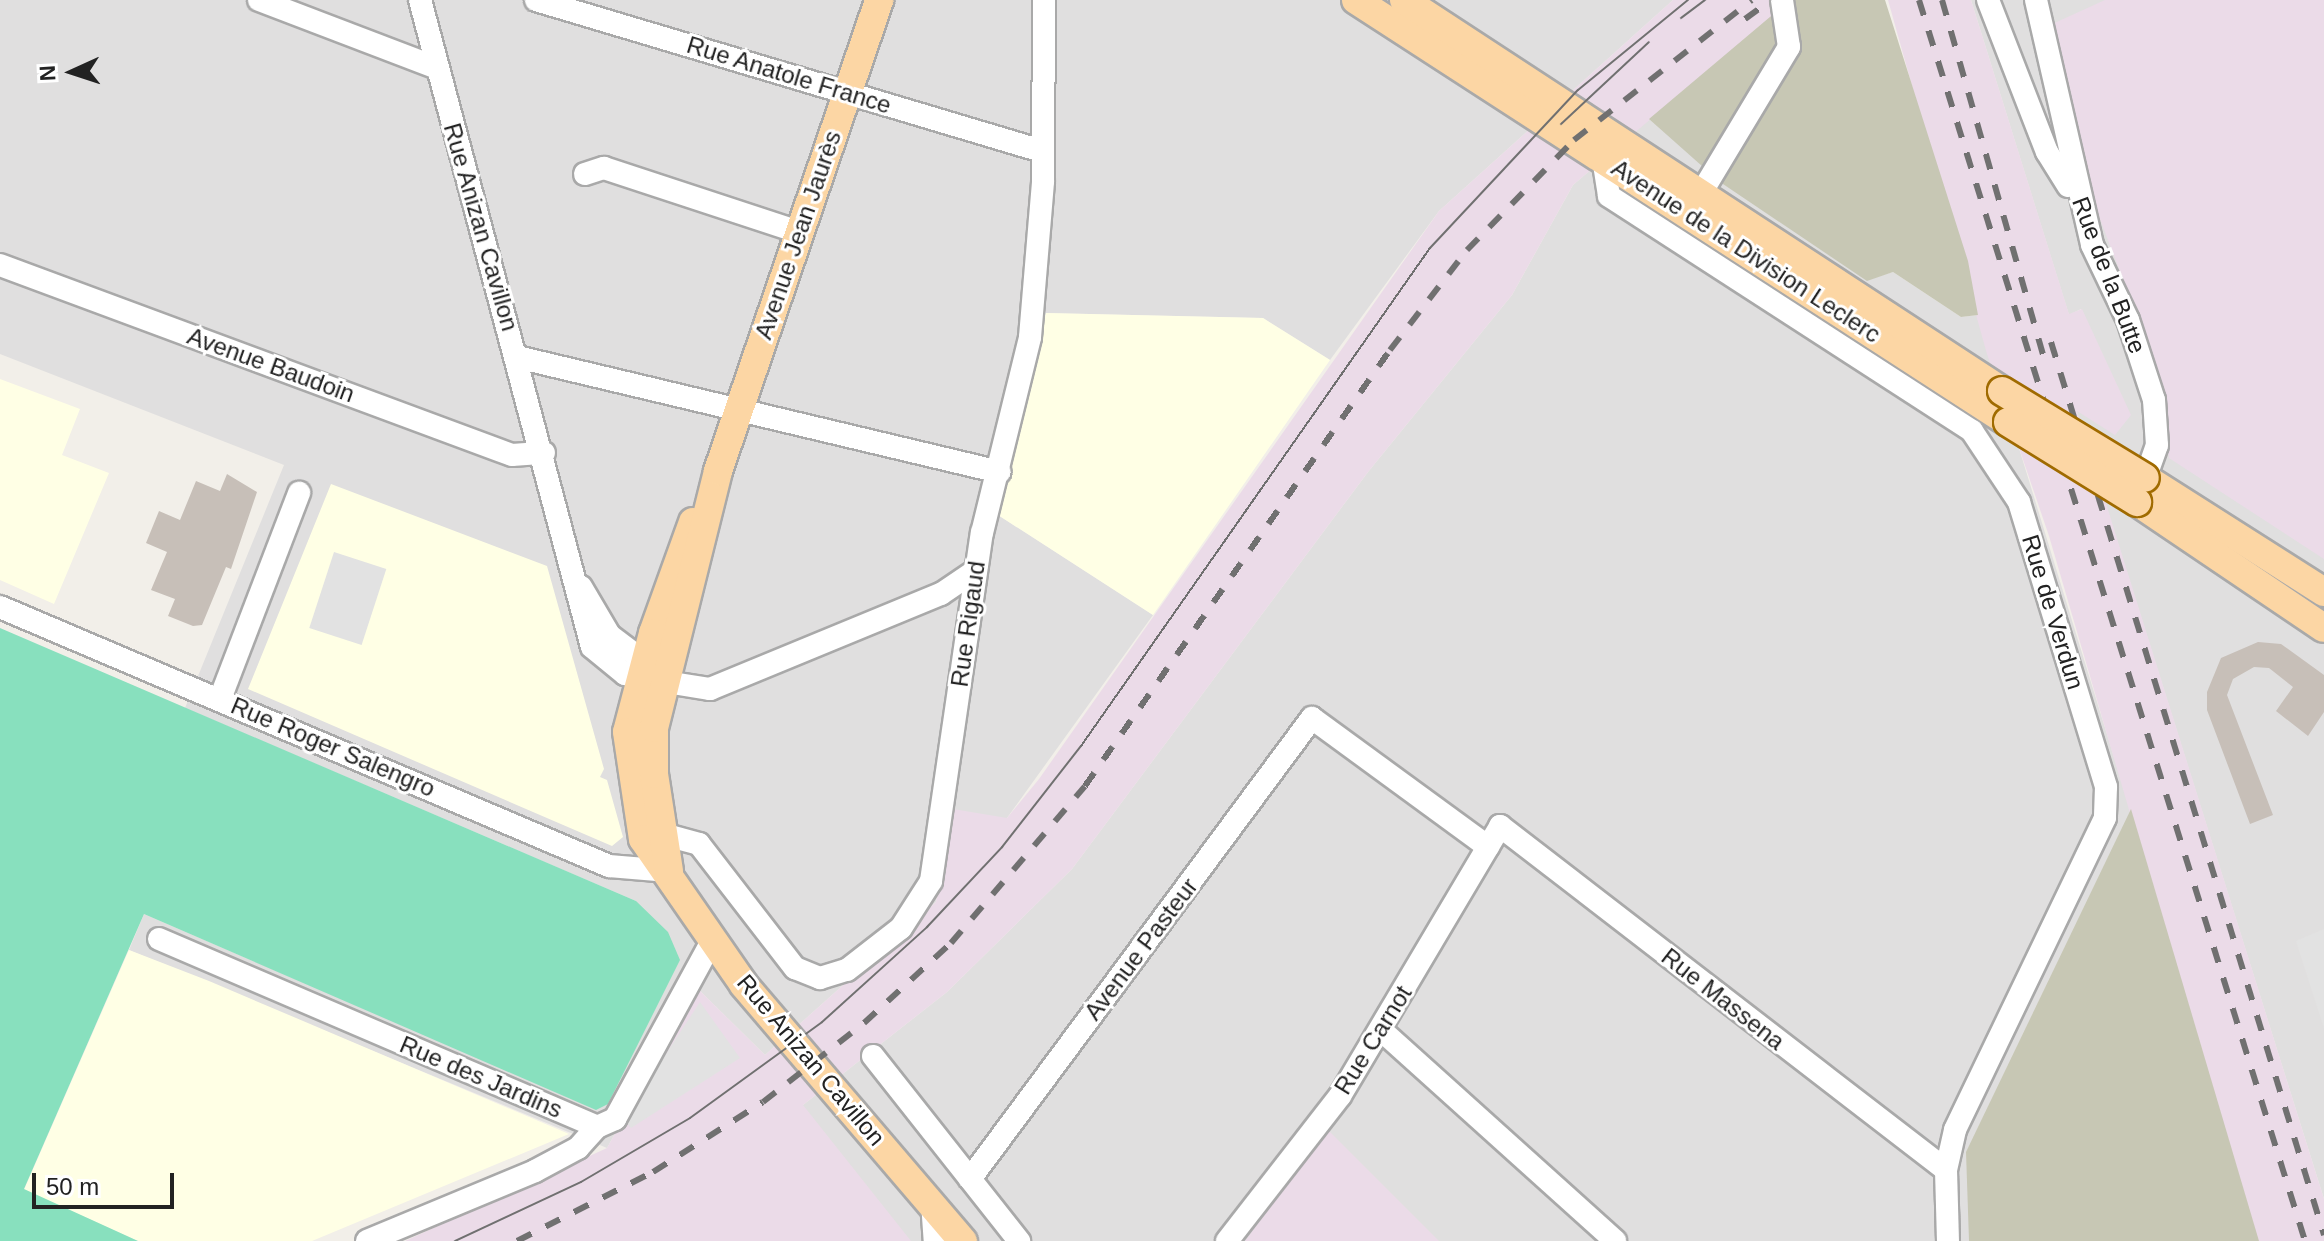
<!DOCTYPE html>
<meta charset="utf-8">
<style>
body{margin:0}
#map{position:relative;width:2324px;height:1241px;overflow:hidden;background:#f2efe9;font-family:Helvetica,sans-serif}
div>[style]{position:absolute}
.residential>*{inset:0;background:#e0dfdf}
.industrial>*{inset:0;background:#ebdbe8}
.education>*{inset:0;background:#ffffe5}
.construction>*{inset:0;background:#c7c7b4}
.pitch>*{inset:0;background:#88e0be}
.parking>*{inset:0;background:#e2e2e2;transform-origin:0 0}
.building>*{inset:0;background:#c7bfb8}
.roads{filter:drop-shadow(2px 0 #a9a9a9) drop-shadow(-2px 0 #a9a9a9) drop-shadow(0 2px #a9a9a9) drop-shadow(0 -2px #a9a9a9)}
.minor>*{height:22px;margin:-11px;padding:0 11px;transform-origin:11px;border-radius:11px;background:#fff}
.major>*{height:28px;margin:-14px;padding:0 14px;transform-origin:14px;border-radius:14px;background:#fcd6a4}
.tram>*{height:2px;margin:-1px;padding:0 1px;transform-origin:1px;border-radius:1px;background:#707070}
.rail>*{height:6px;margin-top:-3px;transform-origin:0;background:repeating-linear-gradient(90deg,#707070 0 16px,transparent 0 32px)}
.bridges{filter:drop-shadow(2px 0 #a06b00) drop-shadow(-2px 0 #a06b00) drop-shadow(0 2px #a06b00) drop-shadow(0 -2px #a06b00)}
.major-bridge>*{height:28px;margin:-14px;padding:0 14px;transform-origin:14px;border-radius:14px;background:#fcd6a4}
span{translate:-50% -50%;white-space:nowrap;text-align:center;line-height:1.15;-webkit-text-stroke:6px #fff;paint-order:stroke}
.street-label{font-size:24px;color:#222}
.north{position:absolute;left:32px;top:32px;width:80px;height:80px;-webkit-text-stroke:6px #fff;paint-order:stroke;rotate:267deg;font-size:22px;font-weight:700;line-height:32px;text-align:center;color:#222}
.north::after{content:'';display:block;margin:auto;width:28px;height:36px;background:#222;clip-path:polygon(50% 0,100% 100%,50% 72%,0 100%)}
.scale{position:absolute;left:32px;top:1173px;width:142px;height:36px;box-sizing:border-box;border:4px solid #222;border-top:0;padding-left:10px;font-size:24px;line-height:28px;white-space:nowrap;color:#222;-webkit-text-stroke:6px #fff;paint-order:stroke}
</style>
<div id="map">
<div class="residential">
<div style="clip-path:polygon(0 0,1673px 0,1439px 211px,1330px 360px,1263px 318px,1046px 313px,998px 515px,1153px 615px,1007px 818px,948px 825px,936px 902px,765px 1055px,696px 987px,607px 1148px,129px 950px,144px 914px,409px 1028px,636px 901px,185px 708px,284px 465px,0 354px)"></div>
<div style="clip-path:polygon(1971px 0,2324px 0,2324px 1199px,2076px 410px,2081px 309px,2069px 315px)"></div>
<div style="clip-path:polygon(1768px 17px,1867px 280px,1893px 272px,1961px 317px,1978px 315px,2182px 978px,2176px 979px,2255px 1241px,572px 1241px,803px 1105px,947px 992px,1072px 869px,1368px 472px,1512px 295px,1573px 185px)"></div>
</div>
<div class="industrial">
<div style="clip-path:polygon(1673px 0,1791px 0,1573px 185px,1512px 295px,1368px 472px,1072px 869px,947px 992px,803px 1105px,911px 1241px,405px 1241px,607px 1148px,696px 987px,765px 1055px,936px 902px,953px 809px,1007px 818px,1039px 779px,1439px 211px)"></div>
<div style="clip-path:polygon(1888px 0,1971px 0,2069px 314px,2082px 309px,2131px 415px,2115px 435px,2077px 411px,2324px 1199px,2324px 1241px,2255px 1241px,2049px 536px,1987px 354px)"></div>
<div style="clip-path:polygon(2105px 0,2324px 0,2324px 559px,2169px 458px,2152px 356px,2078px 161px,2048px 26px)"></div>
<div style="clip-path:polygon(1327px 1129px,1439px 1241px,1245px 1241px)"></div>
</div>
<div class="education">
<div style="clip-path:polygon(1046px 313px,1263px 318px,1330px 360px,1153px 615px,998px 515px)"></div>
<div style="clip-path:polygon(0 379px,80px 409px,62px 455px,109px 473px,54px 604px,0 580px)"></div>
<div style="clip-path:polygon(331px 484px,547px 566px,604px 769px,600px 777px,607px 780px,623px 837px,612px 846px,248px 689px)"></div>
<div style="clip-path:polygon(129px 950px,209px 981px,569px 1134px,312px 1241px,138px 1241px,24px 1190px)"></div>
</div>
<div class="construction">
<div style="clip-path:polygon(1790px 0,1885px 0,1968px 261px,1978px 315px,1961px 317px,1893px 272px,1867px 281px,1720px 182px,1649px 119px)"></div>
<div style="clip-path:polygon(2131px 809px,2259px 1241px,1969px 1241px,1966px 1152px)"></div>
</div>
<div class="pitch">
<div style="clip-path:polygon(0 628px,636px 901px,668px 932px,680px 960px,608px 1104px,596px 1110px,144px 914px,24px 1189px,138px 1241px,0 1241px)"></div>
</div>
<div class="parking">
<div style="left:334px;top:552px;width:55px;height:80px;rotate:18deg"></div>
<div style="clip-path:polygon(2324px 929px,2324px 1028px,2296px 941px)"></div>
<div style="clip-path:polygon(700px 1002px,740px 1058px,631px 1128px,625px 1121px,635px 1101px)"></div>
</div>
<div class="building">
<div style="clip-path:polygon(227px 474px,257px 492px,231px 569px,226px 567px,202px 625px,193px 626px,168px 616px,175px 599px,151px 590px,167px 552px,146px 543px,159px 511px,180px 520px,196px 481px,220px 491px)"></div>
<div style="clip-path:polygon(2258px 642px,2281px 644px,2324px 675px,2324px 712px,2308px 736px,2276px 711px,2293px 687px,2269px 668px,2254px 667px,2233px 679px,2227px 695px,2273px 815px,2250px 824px,2207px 710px,2207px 692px,2221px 658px)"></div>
</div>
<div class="roads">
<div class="minor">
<div style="left:259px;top:0;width:191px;rotate:20.9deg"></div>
<div style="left:420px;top:0;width:669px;rotate:75.11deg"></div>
<div style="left:592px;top:647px;width:43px;rotate:39.3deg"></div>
<div style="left:625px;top:674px;width:16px;rotate:-7deg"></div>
<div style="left:641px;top:672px;width:16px;rotate:-104deg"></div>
<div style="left:637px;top:656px;width:34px;rotate:-143deg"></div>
<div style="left:610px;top:636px;width:57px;rotate:-120.6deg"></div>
<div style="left:536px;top:0;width:528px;rotate:16.62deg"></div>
<div style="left:1988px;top:0;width:163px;rotate:68.8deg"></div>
<div style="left:2047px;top:152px;width:40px;rotate:58deg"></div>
<div style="left:2036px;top:0;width:251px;rotate:77.1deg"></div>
<div style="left:2092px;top:245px;width:83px;rotate:64.4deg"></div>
<div style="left:2128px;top:320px;width:84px;rotate:72deg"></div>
<div style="left:2154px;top:400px;width:45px;rotate:86.2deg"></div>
<div style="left:2157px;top:445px;width:51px;rotate:109.5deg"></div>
<div style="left:1603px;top:158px;width:38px;rotate:81deg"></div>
<div style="left:1609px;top:196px;width:432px;rotate:32.9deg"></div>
<div style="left:1972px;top:431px;width:85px;rotate:56.5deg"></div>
<div style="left:2019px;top:502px;width:298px;rotate:73deg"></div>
<div style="left:2106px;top:787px;width:31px;rotate:92deg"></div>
<div style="left:2105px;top:818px;width:346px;rotate:115.7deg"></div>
<div style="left:1955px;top:1130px;width:41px;rotate:102.7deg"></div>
<div style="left:1946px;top:1170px;width:71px;rotate:88.4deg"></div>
<div style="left:585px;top:174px;width:20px;rotate:-18deg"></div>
<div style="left:604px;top:168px;width:205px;rotate:18.2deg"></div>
<div style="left:1700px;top:195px;width:173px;rotate:-59deg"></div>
<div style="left:1789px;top:47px;width:48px;rotate:-98.5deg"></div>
<div style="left:0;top:265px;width:546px;rotate:20.36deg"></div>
<div style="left:512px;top:455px;width:32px;rotate:-4deg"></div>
<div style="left:517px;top:357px;width:496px;rotate:13.4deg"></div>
<div style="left:0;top:607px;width:662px;rotate:23.04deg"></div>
<div style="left:609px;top:866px;width:60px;rotate:4.8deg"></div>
<div style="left:666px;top:682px;width:45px;rotate:9deg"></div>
<div style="left:710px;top:689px;width:250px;rotate:-22.4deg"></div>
<div style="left:941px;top:594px;width:41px;rotate:-34.1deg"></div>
<div style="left:220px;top:699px;width:221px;rotate:-69deg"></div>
<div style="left:666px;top:835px;width:34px;rotate:15deg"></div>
<div style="left:699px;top:844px;width:157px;rotate:52.3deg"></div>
<div style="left:795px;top:968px;width:27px;rotate:22deg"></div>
<div style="left:820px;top:978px;width:28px;rotate:-17deg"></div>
<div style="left:847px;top:970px;width:68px;rotate:-37.9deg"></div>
<div style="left:901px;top:928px;width:56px;rotate:-57.4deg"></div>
<div style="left:931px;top:881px;width:352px;rotate:-81.7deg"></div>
<div style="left:982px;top:533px;width:202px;rotate:-76.2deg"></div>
<div style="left:1030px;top:337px;width:157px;rotate:-85.2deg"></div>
<div style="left:1043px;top:181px;width:181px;rotate:-89.7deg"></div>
<div style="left:159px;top:939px;width:477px;rotate:23.2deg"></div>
<div style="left:597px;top:1127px;width:20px;rotate:-24deg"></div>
<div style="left:615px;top:1119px;width:203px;rotate:-61.4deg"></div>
<div style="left:1381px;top:1030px;width:315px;rotate:42deg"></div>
<div style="left:873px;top:1056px;width:236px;rotate:51.7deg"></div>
<div style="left:970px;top:1179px;width:574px;rotate:-53.43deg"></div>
<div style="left:1312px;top:718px;width:218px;rotate:36.2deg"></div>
<div style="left:932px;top:1202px;width:39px;rotate:86deg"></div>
<div style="left:367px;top:1241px;width:182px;rotate:-22.6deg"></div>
<div style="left:535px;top:1171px;width:49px;rotate:-28.1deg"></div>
<div style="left:578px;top:1148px;width:28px;rotate:-48deg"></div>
<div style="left:1227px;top:1241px;width:184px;rotate:-52.1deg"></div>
<div style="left:1340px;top:1096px;width:314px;rotate:-59.3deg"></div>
<div style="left:1500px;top:826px;width:563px;rotate:37.64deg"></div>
</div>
<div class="major">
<div style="left:1356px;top:0;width:777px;rotate:32.91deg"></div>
<div style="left:1404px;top:0;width:714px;rotate:33.18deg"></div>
<div style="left:2145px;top:478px;width:212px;rotate:32.5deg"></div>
<div style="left:2137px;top:502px;width:225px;rotate:34deg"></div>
<div style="left:693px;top:522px;width:118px;rotate:109.8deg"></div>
<div style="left:653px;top:633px;width:102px;rotate:104.7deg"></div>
<div style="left:627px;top:732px;width:108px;rotate:81.5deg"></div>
<div style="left:643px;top:839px;width:178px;rotate:55.3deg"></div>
<div style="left:744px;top:985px;width:337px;rotate:49.5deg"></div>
<div style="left:669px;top:871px;width:98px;rotate:-98.8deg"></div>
<div style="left:654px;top:774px;width:46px;rotate:-90deg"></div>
<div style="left:654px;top:728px;width:265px;rotate:-76deg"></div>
<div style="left:718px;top:471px;width:498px;rotate:-71.1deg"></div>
</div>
</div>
<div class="tram">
<div style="left:1681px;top:18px;width:30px;rotate:-37deg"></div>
<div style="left:1561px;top:124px;width:120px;rotate:-43deg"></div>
<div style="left:455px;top:1241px;width:139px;rotate:-25.1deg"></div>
<div style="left:581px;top:1182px;width:126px;rotate:-30.4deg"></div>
<div style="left:690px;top:1118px;width:163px;rotate:-36deg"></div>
<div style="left:822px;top:1022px;width:142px;rotate:-42.1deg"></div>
<div style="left:927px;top:927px;width:110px;rotate:-46.8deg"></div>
<div style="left:1002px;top:847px;width:128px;rotate:-52deg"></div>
<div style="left:1081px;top:746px;width:608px;rotate:-54.98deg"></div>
<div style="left:1430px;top:248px;width:216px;rotate:-46.9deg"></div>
<div style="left:1578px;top:90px;width:142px;rotate:-39.3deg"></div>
</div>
<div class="rail">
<div style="left:1919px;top:0;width:1300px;rotate:72.72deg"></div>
<div style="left:1942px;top:0;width:376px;rotate:74.1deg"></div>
<div style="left:1745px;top:19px;width:32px;rotate:-36deg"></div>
<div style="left:2051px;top:342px;width:934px;rotate:73deg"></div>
<div style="left:517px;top:1241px;width:153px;rotate:-26.9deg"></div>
<div style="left:653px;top:1172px;width:130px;rotate:-32.5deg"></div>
<div style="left:763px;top:1102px;width:128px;rotate:-38deg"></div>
<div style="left:864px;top:1023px;width:118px;rotate:-42.6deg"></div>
<div style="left:951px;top:943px;width:206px;rotate:-49.5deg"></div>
<div style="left:1085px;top:786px;width:532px;rotate:-55.03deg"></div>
<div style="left:1390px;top:350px;width:126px;rotate:-52.4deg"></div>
<div style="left:1467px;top:250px;width:153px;rotate:-45.8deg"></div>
<div style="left:1574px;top:140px;width:226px;rotate:-38.2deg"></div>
</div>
<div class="bridges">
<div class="major-bridge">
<div style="left:2002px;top:391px;width:167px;rotate:31.3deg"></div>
<div style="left:2008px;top:422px;width:152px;rotate:31.8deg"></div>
</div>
</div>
<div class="street-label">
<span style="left:789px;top:75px;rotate:17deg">Rue Anatole France</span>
<span style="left:481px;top:227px;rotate:74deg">Rue Anizan Cavillon</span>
<span style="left:798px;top:235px;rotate:-71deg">Avenue Jean Jaurès</span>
<span style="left:1746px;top:251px;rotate:33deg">Avenue de la Division Leclerc</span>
<span style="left:2109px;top:275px;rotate:69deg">Rue de la Butte</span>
<span style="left:271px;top:365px;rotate:20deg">Avenue Baudoin</span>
<span style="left:2053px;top:612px;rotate:73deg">Rue de Verdun</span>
<span style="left:968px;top:624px;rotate:-82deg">Rue Rigaud</span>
<span style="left:333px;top:747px;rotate:23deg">Rue Roger Salengro</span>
<span style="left:1141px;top:949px;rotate:-53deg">Avenue Pasteur</span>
<span style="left:1723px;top:999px;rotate:38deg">Rue Massena</span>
<span style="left:1373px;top:1040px;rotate:-58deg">Rue Carnot</span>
<span style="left:811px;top:1060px;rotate:50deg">Rue Anizan Cavillon</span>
<span style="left:481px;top:1077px;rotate:23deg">Rue des Jardins</span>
</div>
<div class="north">N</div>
<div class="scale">50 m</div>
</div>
